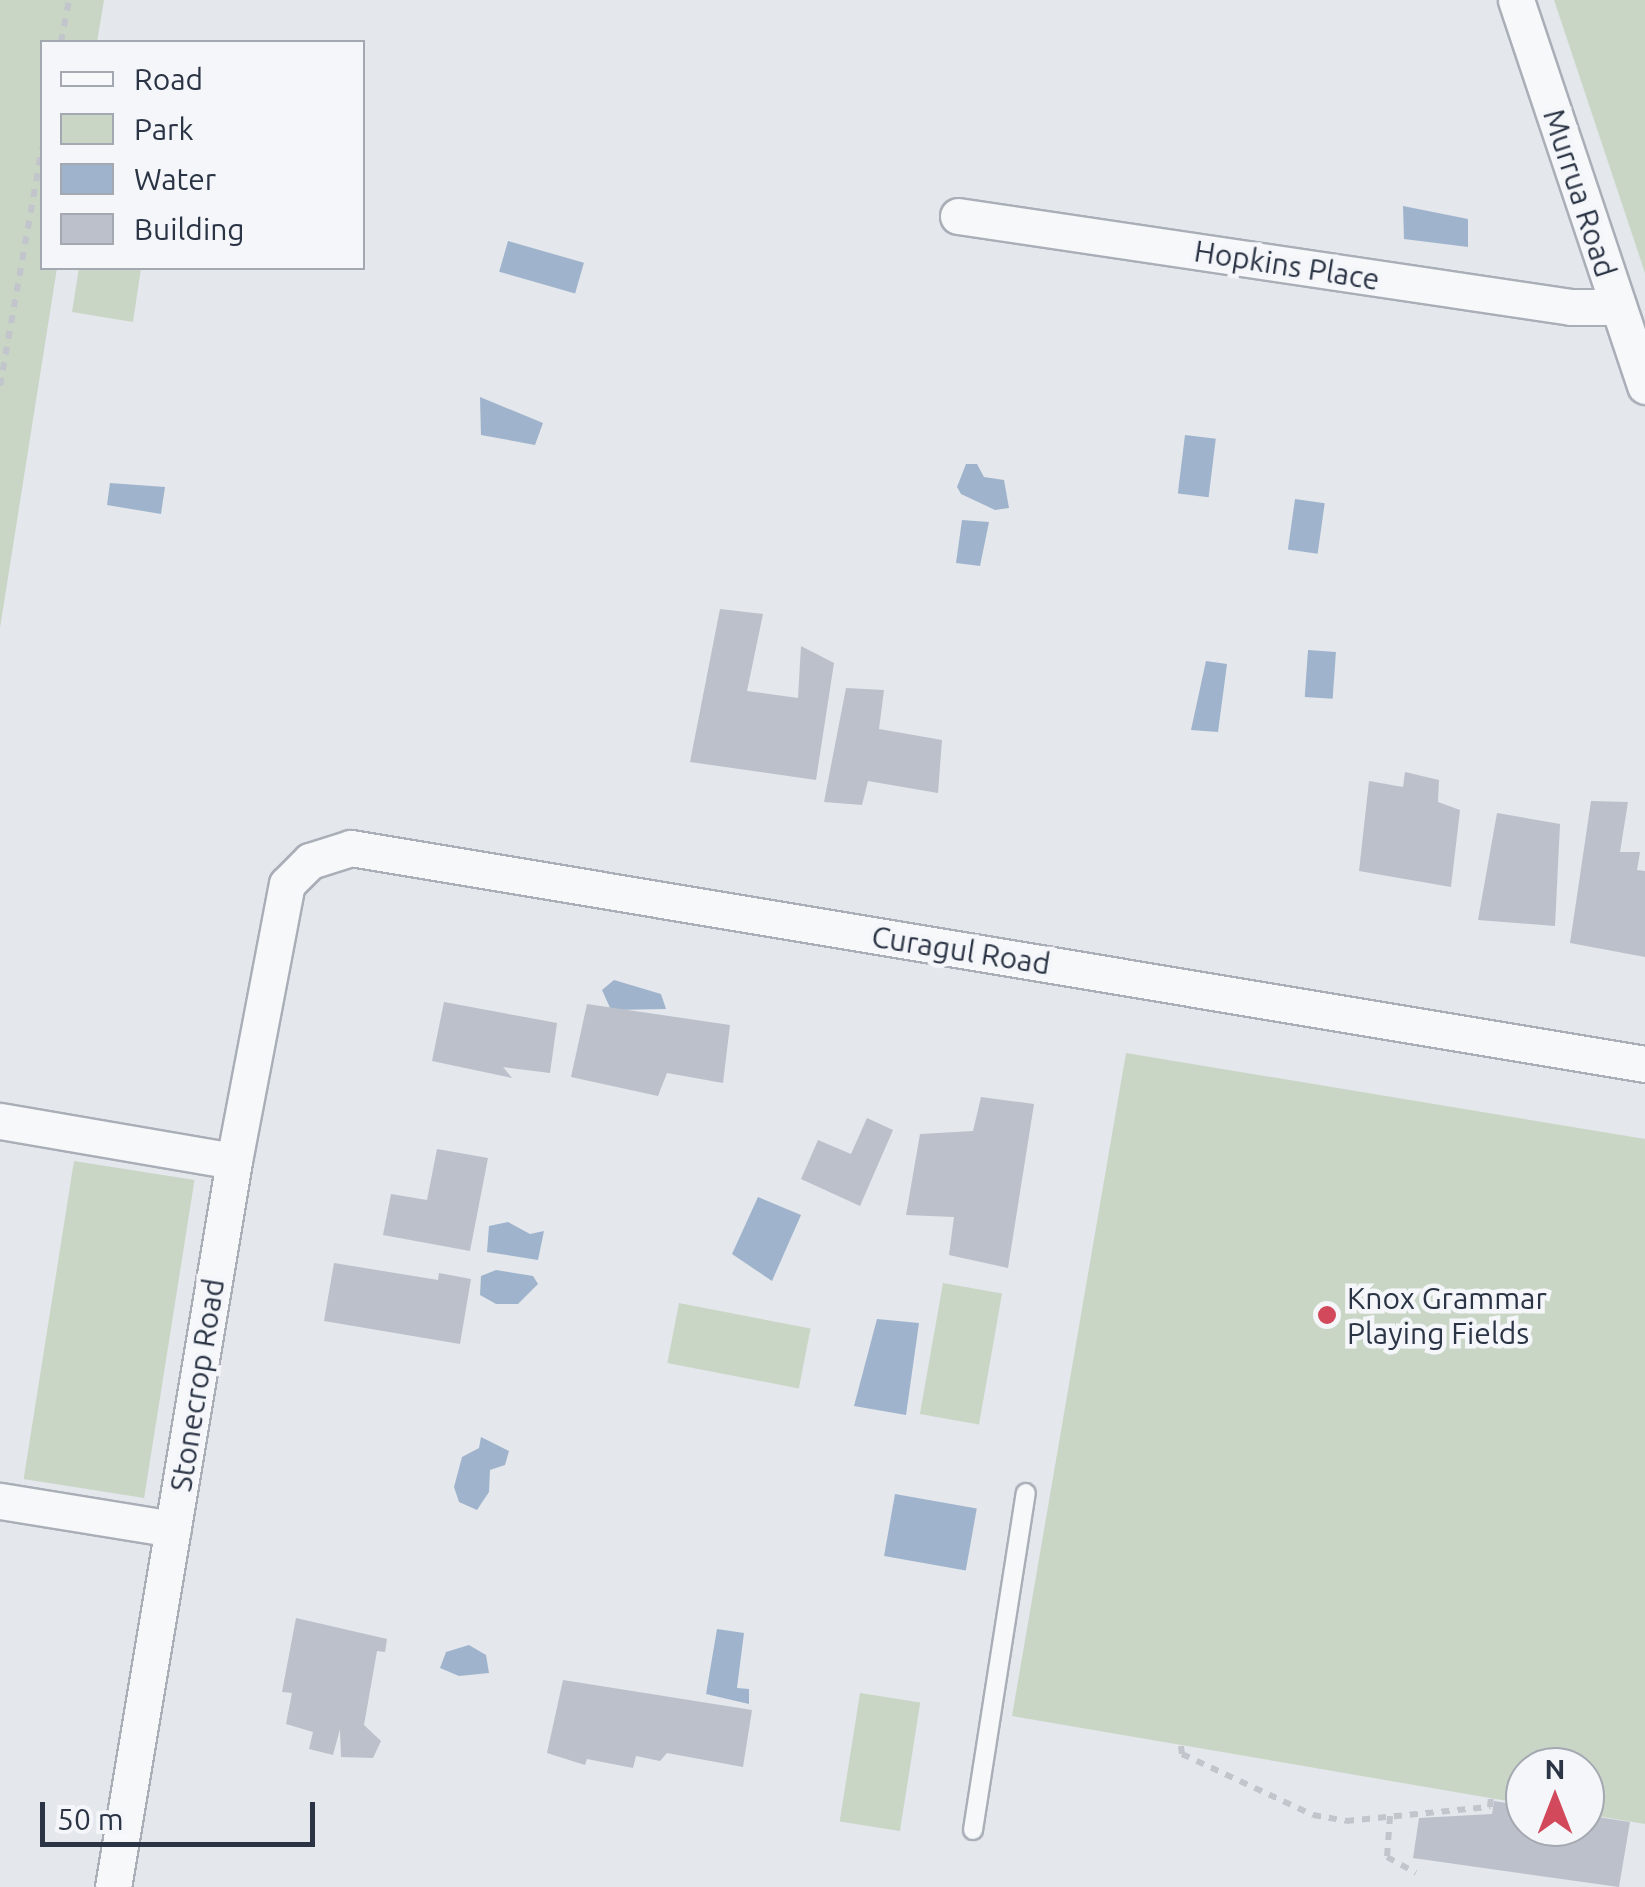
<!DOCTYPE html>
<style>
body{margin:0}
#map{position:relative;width:1645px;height:1887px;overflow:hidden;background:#e4e7ec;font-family:Ubuntu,sans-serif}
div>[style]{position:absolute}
.green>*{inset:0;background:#c9d6c5;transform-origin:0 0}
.water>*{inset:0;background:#9fb4cc;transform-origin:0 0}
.building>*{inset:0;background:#bbc0ca}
.path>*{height:6px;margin-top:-3px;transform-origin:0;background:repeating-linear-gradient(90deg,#c2c5cb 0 8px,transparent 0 16px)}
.roads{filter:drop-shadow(2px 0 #a9aeb7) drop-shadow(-2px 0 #a9aeb7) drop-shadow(0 2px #a9aeb7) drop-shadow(0 -2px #a9aeb7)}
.lane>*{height:18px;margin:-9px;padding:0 9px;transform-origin:9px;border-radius:9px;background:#f7f8fa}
.street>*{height:35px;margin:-17.5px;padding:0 17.5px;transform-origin:17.5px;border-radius:17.5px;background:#f7f8fa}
.dots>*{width:28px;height:28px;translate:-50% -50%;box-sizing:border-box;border:5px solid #f4f6f9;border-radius:50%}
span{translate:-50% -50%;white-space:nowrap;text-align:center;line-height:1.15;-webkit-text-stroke:9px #f4f6f9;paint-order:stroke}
.street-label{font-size:30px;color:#2b3445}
.poi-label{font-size:30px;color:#2b3445}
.left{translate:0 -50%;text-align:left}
.legend{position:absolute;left:40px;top:40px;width:325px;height:230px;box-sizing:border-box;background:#f4f6f9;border:2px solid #a4a8b1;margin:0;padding:12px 18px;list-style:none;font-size:30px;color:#2b3445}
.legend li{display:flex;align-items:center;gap:20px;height:50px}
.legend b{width:50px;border:2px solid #a4a8b1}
.north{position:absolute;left:1505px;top:1747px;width:100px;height:100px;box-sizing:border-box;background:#f4f6f9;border:2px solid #a4a8b1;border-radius:50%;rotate:0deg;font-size:28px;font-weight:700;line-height:40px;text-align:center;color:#2b3445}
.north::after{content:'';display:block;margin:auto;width:35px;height:45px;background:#d1495b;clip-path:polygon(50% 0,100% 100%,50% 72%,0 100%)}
.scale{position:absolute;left:40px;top:1802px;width:275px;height:45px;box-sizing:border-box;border:5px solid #2b3445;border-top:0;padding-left:12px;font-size:30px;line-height:35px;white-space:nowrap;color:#2b3445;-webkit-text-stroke:8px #f4f6f9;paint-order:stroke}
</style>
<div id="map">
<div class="green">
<div style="clip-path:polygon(0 0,104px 0,97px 42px,42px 42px,42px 268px,57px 268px,0 628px)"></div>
<div style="clip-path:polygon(1554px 0,1645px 0,1645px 273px)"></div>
<div style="clip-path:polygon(79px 268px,141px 268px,133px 322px,72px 312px)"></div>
<div style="clip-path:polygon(1126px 1053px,1645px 1139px,1645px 1824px,1585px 1814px,1585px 1767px,1525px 1767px,1525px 1804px,1012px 1716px)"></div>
<div style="left:74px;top:1161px;width:122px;height:322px;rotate:9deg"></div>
<div style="left:943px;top:1283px;width:60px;height:133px;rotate:10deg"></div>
<div style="left:679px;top:1303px;width:134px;height:61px;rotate:11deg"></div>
<div style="left:860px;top:1693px;width:61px;height:130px;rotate:9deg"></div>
</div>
<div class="water">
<div style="clip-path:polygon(1403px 206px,1468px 219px,1468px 247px,1404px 239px)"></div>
<div style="left:508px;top:241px;width:79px;height:32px;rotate:16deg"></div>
<div style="clip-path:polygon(480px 397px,543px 423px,535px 445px,481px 435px)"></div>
<div style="left:1185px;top:435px;width:31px;height:59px;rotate:7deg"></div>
<div style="clip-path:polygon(966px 464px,977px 464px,984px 477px,1004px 480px,1009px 508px,995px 510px,961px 494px,957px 487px)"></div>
<div style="clip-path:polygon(110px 483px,165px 487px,161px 514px,107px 505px)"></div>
<div style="left:1295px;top:499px;width:30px;height:51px;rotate:8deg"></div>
<div style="clip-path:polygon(962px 520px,989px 522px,980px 566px,956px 563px)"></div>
<div style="left:1308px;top:650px;width:28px;height:47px;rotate:4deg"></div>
<div style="clip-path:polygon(1206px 661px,1227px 664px,1218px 732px,1191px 730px)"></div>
<div style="clip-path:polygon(614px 980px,661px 994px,666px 1009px,611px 1010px,602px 990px)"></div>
<div style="clip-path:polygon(758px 1197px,801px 1215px,772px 1281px,732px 1254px)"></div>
<div style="clip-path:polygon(508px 1222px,530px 1234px,544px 1231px,538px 1260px,487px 1252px,489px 1226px)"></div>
<div style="clip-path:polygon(496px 1270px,533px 1276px,538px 1284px,518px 1304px,496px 1304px,480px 1295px,481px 1276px)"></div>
<div style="clip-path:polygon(877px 1319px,919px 1323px,906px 1415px,854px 1406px)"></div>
<div style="clip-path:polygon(481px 1437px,509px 1451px,505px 1465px,490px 1470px,489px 1492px,477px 1510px,459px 1502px,454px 1487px,462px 1457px,479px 1448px)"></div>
<div style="left:895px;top:1494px;width:83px;height:63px;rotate:10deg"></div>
<div style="clip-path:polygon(717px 1629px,744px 1633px,737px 1688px,749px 1689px,749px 1704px,706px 1694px)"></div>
<div style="clip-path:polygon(469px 1645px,486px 1655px,489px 1673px,459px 1676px,440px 1668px,446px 1652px)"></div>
</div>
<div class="building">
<div style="clip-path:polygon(720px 609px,763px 614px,747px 691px,798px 698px,801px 646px,834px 663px,816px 780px,690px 762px)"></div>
<div style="clip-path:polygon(846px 688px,884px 690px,879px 729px,942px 740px,938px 793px,868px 781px,862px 805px,824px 802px)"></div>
<div style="clip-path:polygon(1405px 772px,1439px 780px,1438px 802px,1460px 810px,1451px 887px,1359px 871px,1369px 781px,1403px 787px)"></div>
<div style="clip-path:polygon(1591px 801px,1628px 802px,1620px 852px,1640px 852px,1637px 870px,1645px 871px,1645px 957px,1570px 943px)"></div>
<div style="clip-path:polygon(1497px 813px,1560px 824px,1555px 926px,1478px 920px)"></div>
<div style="clip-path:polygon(444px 1002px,557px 1023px,550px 1073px,503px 1067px,512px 1078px,432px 1061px)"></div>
<div style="clip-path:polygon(587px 1004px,730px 1025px,723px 1083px,667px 1073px,658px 1096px,571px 1077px)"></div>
<div style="clip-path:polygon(981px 1097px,1034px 1104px,1008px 1268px,949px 1255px,954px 1217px,906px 1215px,920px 1134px,973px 1131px)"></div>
<div style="clip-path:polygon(867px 1118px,893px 1130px,860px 1206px,801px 1179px,818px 1140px,851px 1154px)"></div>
<div style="clip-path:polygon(437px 1149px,488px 1158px,470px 1251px,383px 1235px,391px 1194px,427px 1200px)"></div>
<div style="clip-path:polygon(334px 1263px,438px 1280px,439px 1273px,471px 1279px,460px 1344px,324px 1321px)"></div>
<div style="clip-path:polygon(296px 1618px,387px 1639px,385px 1652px,377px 1651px,364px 1725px,381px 1741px,373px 1758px,341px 1757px,340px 1729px,333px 1755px,309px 1749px,313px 1732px,286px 1724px,292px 1693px,282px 1692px)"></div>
<div style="clip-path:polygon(563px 1680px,752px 1710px,743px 1767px,667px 1753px,660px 1761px,636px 1756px,633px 1768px,587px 1759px,585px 1765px,547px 1753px)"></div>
<div style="clip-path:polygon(1494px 1801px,1525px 1806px,1525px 1827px,1585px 1827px,1585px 1815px,1630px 1822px,1619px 1887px,1413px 1858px,1419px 1818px,1492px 1814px)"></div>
</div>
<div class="path">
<div style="left:61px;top:42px;width:43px;rotate:-79.2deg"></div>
<div style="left:0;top:386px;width:242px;rotate:-80deg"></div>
<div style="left:1181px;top:1746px;width:8px;rotate:83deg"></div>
<div style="left:1182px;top:1754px;width:145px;rotate:25deg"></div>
<div style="left:1313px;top:1815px;width:34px;rotate:10deg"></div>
<div style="left:1346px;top:1821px;width:145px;rotate:-5.6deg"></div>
<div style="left:1490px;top:1807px;width:9px;rotate:-84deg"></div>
<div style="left:1390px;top:1816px;width:41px;rotate:94.2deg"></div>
<div style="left:1387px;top:1857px;width:33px;rotate:29deg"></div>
</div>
<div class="roads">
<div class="lane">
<div style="left:973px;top:1830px;width:341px;rotate:-81.1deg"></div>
</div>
<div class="street">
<div style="left:1516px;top:0;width:407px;rotate:71.5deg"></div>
<div style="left:958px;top:216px;width:620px;rotate:8.44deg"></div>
<div style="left:1571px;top:307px;width:46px"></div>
<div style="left:0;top:1121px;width:237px;rotate:9.7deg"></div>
<div style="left:0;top:1501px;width:175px;rotate:9.2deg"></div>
<div style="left:113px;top:1887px;width:736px;rotate:-80.54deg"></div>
<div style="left:234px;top:1161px;width:282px;rotate:-79.2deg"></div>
<div style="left:287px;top:884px;width:33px;rotate:-45deg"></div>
<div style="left:310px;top:861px;width:43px;rotate:-17.6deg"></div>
<div style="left:351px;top:848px;width:1312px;rotate:9.48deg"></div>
</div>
</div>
<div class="dots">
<div style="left:1327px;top:1315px;background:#d1495b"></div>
</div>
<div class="street-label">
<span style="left:1580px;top:193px;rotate:72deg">Murrua Road</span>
<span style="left:1287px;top:265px;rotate:9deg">Hopkins Place</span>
<span style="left:961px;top:950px;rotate:9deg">Curagul Road</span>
<span style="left:197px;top:1385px;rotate:-81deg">Stonecrop Road</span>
</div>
<div class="poi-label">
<span class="left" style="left:1347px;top:1315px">Knox Grammar<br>Playing Fields</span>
</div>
<ul class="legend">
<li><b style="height:12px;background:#f7f8fa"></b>Road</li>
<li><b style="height:28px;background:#c9d6c5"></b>Park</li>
<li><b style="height:28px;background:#9fb4cc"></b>Water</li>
<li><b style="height:28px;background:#bbc0ca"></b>Building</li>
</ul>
<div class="north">N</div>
<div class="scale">50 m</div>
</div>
